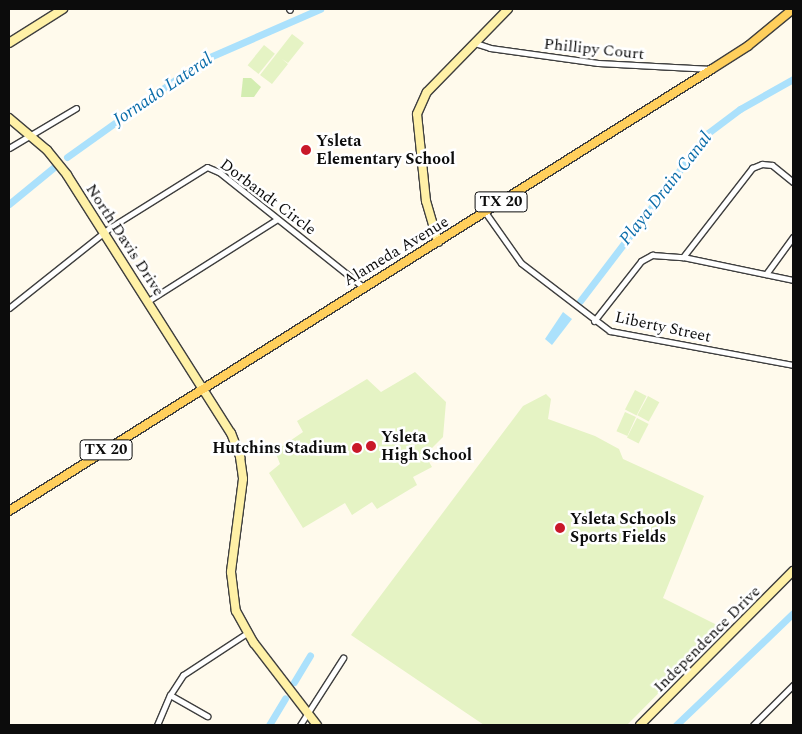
<!DOCTYPE html>
<style>
body{margin:0}
#map{position:relative;width:802px;height:734px;overflow:hidden;background:#fffaec;font-family:Spectral,serif}
div>[style]{position:absolute}
.green>*{inset:0;background:#d3edb1}
.pitch>*{inset:0;background:#e5f3c4;transform-origin:0 0}
.water>*{inset:0;background:#abe1fc}
.canal>*{height:7px;margin:-3.5px;padding:0 3.5px;transform-origin:3.5px;border-radius:3.5px;background:#abe1fc}
.roads{filter:drop-shadow(1px 0 #3f3f3f) drop-shadow(-1px 0 #3f3f3f) drop-shadow(0 1px #3f3f3f) drop-shadow(0 -1px #3f3f3f)}
.street>*{height:5px;margin:-2.5px;padding:0 2.5px;transform-origin:2.5px;border-radius:2.5px;background:#fff}
.secondary>*{height:8px;margin:-4px;padding:0 4px;transform-origin:4px;border-radius:4px;background:#fff1a7}
.primary>*{height:8px;margin:-4px;padding:0 4px;transform-origin:4px;border-radius:4px;background:#ffcf5c}
.dots>*{width:14px;height:14px;translate:-50% -50%;box-sizing:border-box;border:2px solid #fff;border-radius:50%}
span{translate:-50% -50%;white-space:nowrap;text-align:center;line-height:1.15;-webkit-text-stroke:5px #fff;paint-order:stroke}
.shield-label span{padding:1px 4px;background:#fff;border:1px solid;border-radius:4px;-webkit-text-stroke-width:0}
.shield-label{font-size:15px;color:#0c0c0c;font-weight:700}
.street-label{font-size:16px;color:#0c0c0c}
.poi-label{font-size:16px;color:#0c0c0c;font-weight:700}
.left{translate:0 -50%;text-align:left}
.right{translate:-100% -50%;text-align:right}
.water-label{font-size:18px;color:#0a6ca9;font-style:italic}
.frame{position:absolute;inset:0;border:10px solid #0c0c0c;pointer-events:none}
</style>
<div id="map">
<div class="green">
<div style="clip-path:polygon(243px 78px,251px 78px,261px 87px,254px 97px,241px 97px)"></div>
</div>
<div class="pitch">
<div style="clip-path:polygon(292px 34px,304px 43px,288px 63px,282px 59px,288px 64px,272px 84px,260px 75px)"></div>
<div style="left:264px;top:45px;width:14px;height:26px;rotate:39deg"></div>
<div style="clip-path:polygon(415px 372px,446px 402px,443px 437px,425px 455px,432px 467px,413px 477px,417px 485px,377px 509px,372px 502px,352px 515px,345px 503px,303px 528px,269px 473px,280px 464px,275px 451px,303px 432px,297px 421px,367px 379px,381px 392px)"></div>
<div style="left:635px;top:390px;width:13px;height:22px;rotate:27deg"></div>
<div style="clip-path:polygon(546px 394px,551px 399px,548px 419px,595px 436px,619px 449px,623px 459px,704px 496px,663px 598px,723px 628px,627px 725px,484px 725px,351px 635px,523px 406px)"></div>
<div style="left:648px;top:396px;width:13px;height:22px;rotate:29deg"></div>
<div style="left:625px;top:412px;width:12px;height:21px;rotate:24deg"></div>
<div style="left:637px;top:418px;width:13px;height:22px;rotate:27deg"></div>
</div>
<div class="water">
<div style="clip-path:polygon(563px 312px,572px 319px,552px 345px,545px 339px)"></div>
</div>
<div class="canal">
<div style="left:67px;top:157px;width:167px;rotate:-35.5deg"></div>
<div style="left:203px;top:60px;width:128px;rotate:-23.6deg"></div>
<div style="left:9px;top:204px;width:58px;rotate:-39.4deg"></div>
<div style="left:580px;top:301px;width:211px;rotate:-52.7deg"></div>
<div style="left:708px;top:133px;width:40px;rotate:-37deg"></div>
<div style="left:740px;top:109px;width:61px;rotate:-29.5deg"></div>
<div style="left:294px;top:682px;width:31px;rotate:-59deg"></div>
<div style="left:269px;top:725px;width:31px;rotate:-59deg"></div>
<div style="left:676px;top:725px;width:162px;rotate:-43.7deg"></div>
</div>
<div class="roads">
<div class="street">
<div style="left:289px;top:9px;width:1px;rotate:45deg"></div>
<div style="left:475px;top:43px;width:16px;rotate:18deg"></div>
<div style="left:490px;top:48px;width:109px;rotate:7.9deg"></div>
<div style="left:598px;top:63px;width:114px;rotate:3deg"></div>
<div style="left:9px;top:148px;width:78px;rotate:-30.8deg"></div>
<div style="left:485px;top:212px;width:62px;rotate:54.8deg"></div>
<div style="left:521px;top:263px;width:112px;rotate:37.4deg"></div>
<div style="left:610px;top:331px;width:186px;rotate:10.5deg"></div>
<div style="left:683px;top:257px;width:113px;rotate:-52.2deg"></div>
<div style="left:752px;top:168px;width:11px;rotate:-22deg"></div>
<div style="left:762px;top:164px;width:10px;rotate:6deg"></div>
<div style="left:772px;top:165px;width:27px;rotate:39deg"></div>
<div style="left:766px;top:274px;width:46px;rotate:-53.9deg"></div>
<div style="left:148px;top:301px;width:153px;rotate:-32.4deg"></div>
<div style="left:9px;top:308px;width:130px;rotate:-38.5deg"></div>
<div style="left:111px;top:227px;width:113px;rotate:-32deg"></div>
<div style="left:207px;top:167px;width:13px;rotate:23deg"></div>
<div style="left:219px;top:172px;width:184px;rotate:38.6deg"></div>
<div style="left:594px;top:321px;width:76px;rotate:-51.9deg"></div>
<div style="left:641px;top:261px;width:13px;rotate:-29deg"></div>
<div style="left:652px;top:255px;width:31px;rotate:4deg"></div>
<div style="left:683px;top:257px;width:112px;rotate:11.8deg"></div>
<div style="left:170px;top:695px;width:43px;rotate:29.6deg"></div>
<div style="left:157px;top:725px;width:33px;rotate:-67deg"></div>
<div style="left:170px;top:695px;width:24px;rotate:-57deg"></div>
<div style="left:183px;top:675px;width:77px;rotate:-33.3deg"></div>
<div style="left:300px;top:725px;width:80px;rotate:-57.3deg"></div>
<div style="left:753px;top:725px;width:57px;rotate:-45deg"></div>
</div>
<div class="secondary">
<div style="left:9px;top:43px;width:64px;rotate:-32.2deg"></div>
<div style="left:9px;top:118px;width:50px;rotate:40.1deg"></div>
<div style="left:47px;top:150px;width:32px;rotate:51deg"></div>
<div style="left:67px;top:175px;width:306px;rotate:57.6deg"></div>
<div style="left:231px;top:433px;width:26px;rotate:69deg"></div>
<div style="left:240px;top:457px;width:22px;rotate:82deg"></div>
<div style="left:243px;top:479px;width:94px;rotate:97.4deg"></div>
<div style="left:231px;top:572px;width:39px;rotate:83deg"></div>
<div style="left:236px;top:611px;width:37px;rotate:61deg"></div>
<div style="left:254px;top:643px;width:103px;rotate:52.5deg"></div>
<div style="left:438px;top:242px;width:43px;rotate:-106.3deg"></div>
<div style="left:426px;top:201px;width:87px;rotate:-95.9deg"></div>
<div style="left:417px;top:114px;width:24px;rotate:-66deg"></div>
<div style="left:427px;top:92px;width:116px;rotate:-45.7deg"></div>
<div style="left:640px;top:725px;width:217px;rotate:-45.2deg"></div>
</div>
<div class="primary">
<div style="left:9px;top:511px;width:830px;rotate:-32.16deg"></div>
<div style="left:712px;top:69px;width:43px;rotate:-32.6deg"></div>
<div style="left:748px;top:46px;width:58px;rotate:-39.4deg"></div>
</div>
</div>
<div class="dots">
<div style="left:306px;top:150px;background:#c91829"></div>
<div style="left:371px;top:446px;background:#c91829"></div>
<div style="left:357px;top:448px;background:#c91829"></div>
<div style="left:560px;top:528px;background:#c91829"></div>
</div>
<div class="shield-label">
<span style="left:501px;top:202px">TX 20</span>
<span style="left:106px;top:450px">TX 20</span>
</div>
<div class="street-label">
<span style="left:594px;top:49px;rotate:6deg">Phillipy Court</span>
<span style="left:268px;top:197px;rotate:37deg">Dorbandt Circle</span>
<span style="left:125px;top:240px;rotate:57deg">North Davis Drive</span>
<span style="left:396px;top:251px;rotate:-31deg">Alameda Avenue</span>
<span style="left:663px;top:327px;rotate:12deg">Liberty Street</span>
<span style="left:707px;top:639px;rotate:-45deg">Independence Drive</span>
</div>
<div class="poi-label">
<span class="left" style="left:316px;top:150px">Ysleta<br>Elementary School</span>
<span class="left" style="left:381px;top:446px">Ysleta<br>High School</span>
<span class="right" style="left:347px;top:448px">Hutchins Stadium</span>
<span class="left" style="left:570px;top:528px">Ysleta Schools<br>Sports Fields</span>
</div>
<div class="water-label">
<span style="left:163px;top:90px;rotate:-34deg">Jornado Lateral</span>
<span style="left:666px;top:189px;rotate:-52deg">Playa Drain Canal</span>
</div>
<div class="frame"></div>
</div>
